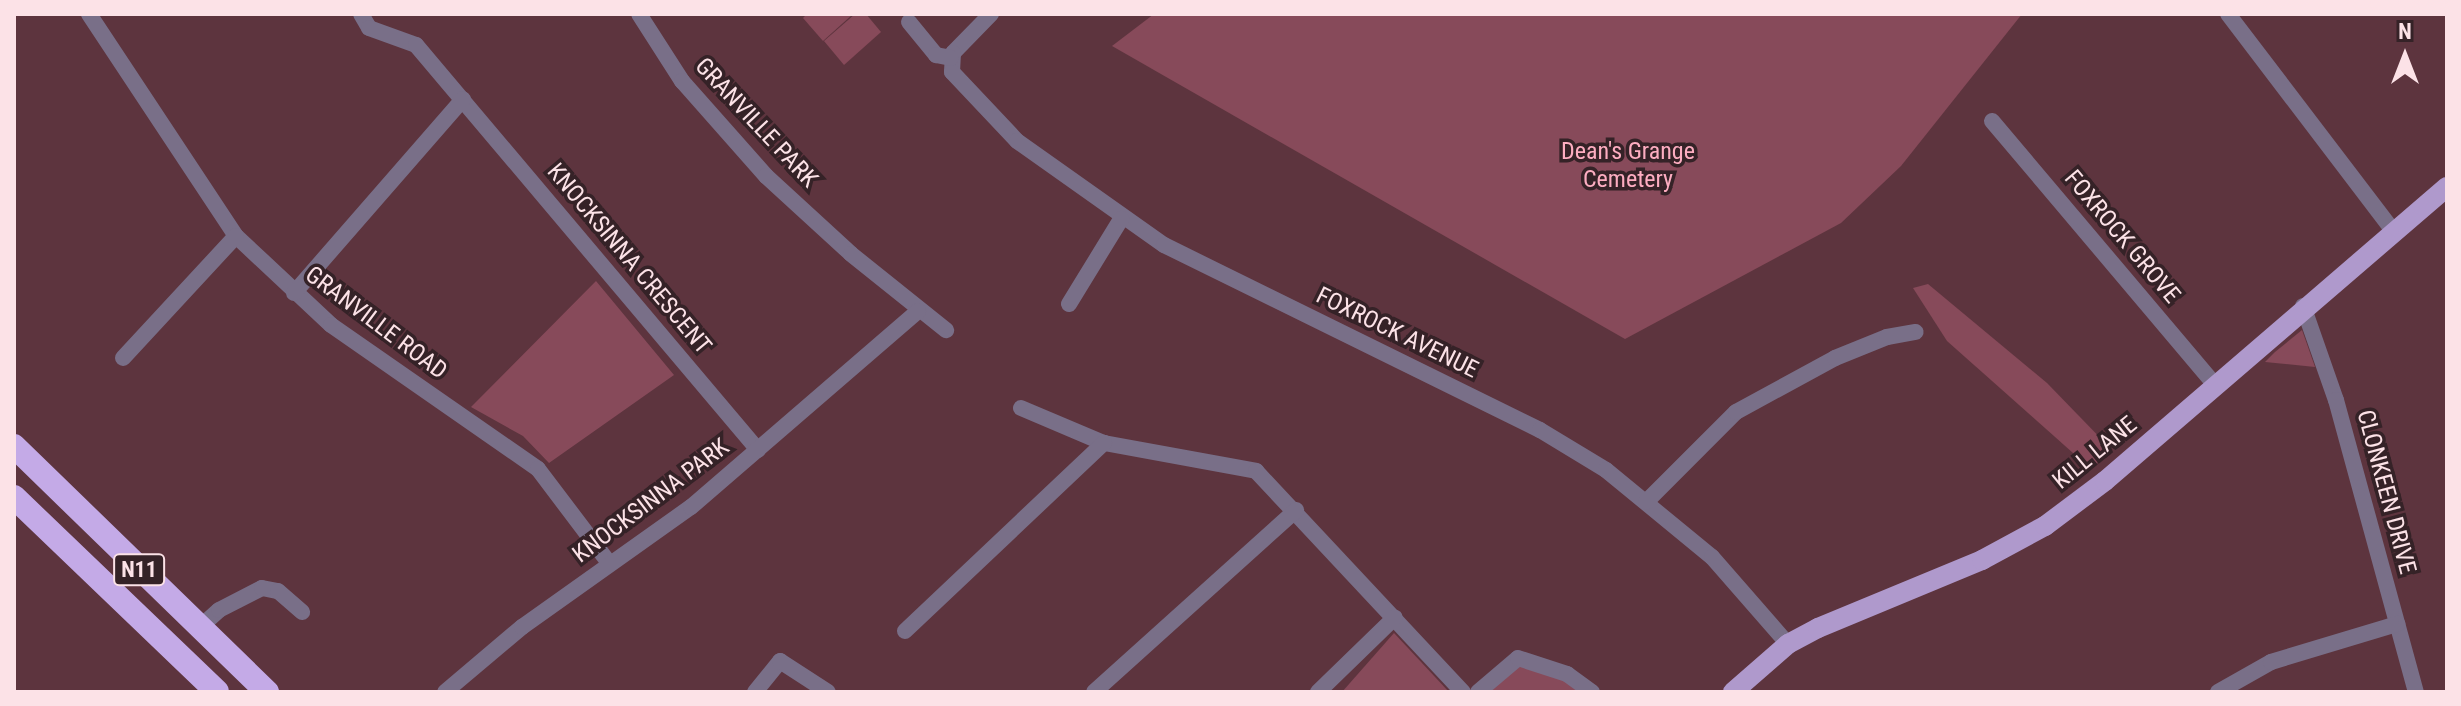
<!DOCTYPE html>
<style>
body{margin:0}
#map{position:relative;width:2461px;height:706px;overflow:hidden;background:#5d343e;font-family:"Roboto Condensed",sans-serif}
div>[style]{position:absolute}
.green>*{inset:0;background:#874a5a}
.minor>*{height:16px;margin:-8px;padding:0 8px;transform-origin:8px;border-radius:8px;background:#796f88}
.major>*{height:20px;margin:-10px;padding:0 10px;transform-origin:10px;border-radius:10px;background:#af99cc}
.highway>*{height:24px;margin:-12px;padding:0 12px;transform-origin:12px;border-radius:12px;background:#c4aae7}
span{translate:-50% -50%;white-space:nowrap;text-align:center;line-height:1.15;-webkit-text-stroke:7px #352227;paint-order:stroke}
.shield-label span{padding:2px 6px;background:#352227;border:2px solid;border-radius:6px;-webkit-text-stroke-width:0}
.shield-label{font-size:22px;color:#fce2e7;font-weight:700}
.street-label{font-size:24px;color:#fce2e7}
.park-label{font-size:24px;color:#fdadc1}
.frame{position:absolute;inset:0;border:16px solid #fce2e7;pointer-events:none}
.north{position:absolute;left:2365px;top:16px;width:80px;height:80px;-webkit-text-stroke:6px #352227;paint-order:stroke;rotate:0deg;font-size:22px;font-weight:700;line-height:32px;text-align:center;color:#fce2e7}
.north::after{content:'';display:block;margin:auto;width:28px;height:36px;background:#fce2e7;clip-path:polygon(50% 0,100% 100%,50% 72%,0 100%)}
</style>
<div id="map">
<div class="green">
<div style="clip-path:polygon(807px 14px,853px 14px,823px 41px,803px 18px)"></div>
<div style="clip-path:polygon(855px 14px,866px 14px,881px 32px,844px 65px,824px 41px)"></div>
<div style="clip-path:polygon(1154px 14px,2022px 14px,1901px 166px,1841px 223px,1625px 339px,1112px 46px)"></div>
<div style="clip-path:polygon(596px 281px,674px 375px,549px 463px,523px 436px,471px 407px)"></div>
<div style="clip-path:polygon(1928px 284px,2047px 383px,2111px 449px,2091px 469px,1947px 341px,1913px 288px)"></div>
<div style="clip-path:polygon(2302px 330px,2315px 367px,2265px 362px,2275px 352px)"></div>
<div style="clip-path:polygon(1394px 633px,1449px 692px,1342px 692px)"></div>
<div style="clip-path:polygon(1512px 665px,1554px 673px,1582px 692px,1485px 692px)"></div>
</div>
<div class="minor">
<div style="left:89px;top:14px;width:266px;rotate:56.5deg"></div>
<div style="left:236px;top:236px;width:130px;rotate:43.1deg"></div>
<div style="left:331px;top:325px;width:252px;rotate:34.8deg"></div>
<div style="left:538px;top:469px;width:118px;rotate:52.9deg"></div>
<div style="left:361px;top:14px;width:16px;rotate:60deg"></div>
<div style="left:369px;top:28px;width:50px;rotate:19.9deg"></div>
<div style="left:416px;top:45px;width:530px;rotate:49.82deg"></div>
<div style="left:639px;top:14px;width:80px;rotate:57.3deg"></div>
<div style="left:682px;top:81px;width:127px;rotate:48.5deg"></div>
<div style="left:766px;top:176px;width:115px;rotate:42.5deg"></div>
<div style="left:851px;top:254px;width:122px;rotate:38.7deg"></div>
<div style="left:991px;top:14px;width:54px;rotate:134.3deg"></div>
<div style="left:953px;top:53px;width:19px;rotate:93deg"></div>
<div style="left:952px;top:72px;width:95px;rotate:46.7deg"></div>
<div style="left:1017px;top:141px;width:180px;rotate:35.3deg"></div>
<div style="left:1164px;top:245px;width:419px;rotate:26.2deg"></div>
<div style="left:1540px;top:430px;width:77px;rotate:31.2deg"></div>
<div style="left:1606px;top:470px;width:137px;rotate:39.4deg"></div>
<div style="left:1712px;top:557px;width:116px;rotate:48.9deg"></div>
<div style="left:2228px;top:14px;width:270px;rotate:52.7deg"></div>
<div style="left:909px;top:22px;width:43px;rotate:50.7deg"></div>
<div style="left:936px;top:55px;width:15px;rotate:11deg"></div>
<div style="left:1992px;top:121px;width:346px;rotate:49.8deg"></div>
<div style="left:294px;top:293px;width:257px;rotate:-48.9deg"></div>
<div style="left:1069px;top:304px;width:100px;rotate:-58.5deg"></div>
<div style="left:2303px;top:306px;width:100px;rotate:70.7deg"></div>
<div style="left:2336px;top:400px;width:303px;rotate:74.7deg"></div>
<div style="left:123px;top:358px;width:166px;rotate:-47.2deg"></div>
<div style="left:1021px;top:408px;width:90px;rotate:22.9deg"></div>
<div style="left:1104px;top:443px;width:155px;rotate:10.4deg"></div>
<div style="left:1256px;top:471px;width:303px;rotate:46.9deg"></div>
<div style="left:1646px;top:502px;width:127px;rotate:-45deg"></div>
<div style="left:1736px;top:412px;width:113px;rotate:-28.6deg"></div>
<div style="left:1835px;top:358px;width:56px;rotate:-22deg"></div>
<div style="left:1887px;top:337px;width:29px;rotate:-10deg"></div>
<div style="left:198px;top:629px;width:28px;rotate:-42deg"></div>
<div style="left:219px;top:610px;width:48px;rotate:-27.1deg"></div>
<div style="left:262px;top:588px;width:16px;rotate:11deg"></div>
<div style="left:278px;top:591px;width:32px;rotate:41deg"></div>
<div style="left:905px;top:631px;width:274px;rotate:-43.4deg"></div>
<div style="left:445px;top:692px;width:101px;rotate:-40.2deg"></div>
<div style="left:522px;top:627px;width:207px;rotate:-35.4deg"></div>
<div style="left:691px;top:507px;width:300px;rotate:-40.8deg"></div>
<div style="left:755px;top:692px;width:40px;rotate:-51deg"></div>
<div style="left:780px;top:661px;width:57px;rotate:32.9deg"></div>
<div style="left:1094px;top:692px;width:272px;rotate:-42deg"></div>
<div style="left:1318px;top:692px;width:107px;rotate:-44.2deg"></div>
<div style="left:1478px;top:692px;width:52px;rotate:-40.4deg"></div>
<div style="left:1518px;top:658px;width:52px;rotate:18.1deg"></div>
<div style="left:1567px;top:674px;width:31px;rotate:36deg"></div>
<div style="left:2218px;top:692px;width:61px;rotate:-29.5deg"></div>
<div style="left:2271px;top:662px;width:132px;rotate:-16.8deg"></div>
</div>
<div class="major">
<div style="left:1733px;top:692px;width:73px;rotate:-41.1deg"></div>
<div style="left:1788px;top:644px;width:34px;rotate:-28deg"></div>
<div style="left:1818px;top:628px;width:178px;rotate:-22.5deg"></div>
<div style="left:1982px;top:560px;width:72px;rotate:-28.4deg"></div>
<div style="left:2045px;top:526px;width:75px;rotate:-36.9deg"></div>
<div style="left:2105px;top:481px;width:451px;rotate:-40.7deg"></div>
</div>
<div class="highway">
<div style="left:14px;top:446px;width:353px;rotate:44.2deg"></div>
<div style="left:14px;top:497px;width:281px;rotate:43.8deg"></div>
</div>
<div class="shield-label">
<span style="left:139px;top:570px">N11</span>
</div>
<div class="street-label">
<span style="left:756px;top:123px;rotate:47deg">GRANVILLE PARK</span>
<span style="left:2122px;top:237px;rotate:50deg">FOXROCK GROVE</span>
<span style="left:629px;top:259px;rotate:50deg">KNOCKSINNA CRESCENT</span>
<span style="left:376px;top:323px;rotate:37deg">GRANVILLE ROAD</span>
<span style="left:1397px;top:333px;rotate:26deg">FOXROCK AVENUE</span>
<span style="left:2095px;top:453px;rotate:-39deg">KILL LANE</span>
<span style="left:2386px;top:492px;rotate:75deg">CLONKEEN DRIVE</span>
<span style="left:651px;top:501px;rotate:-37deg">KNOCKSINNA PARK</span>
</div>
<div class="park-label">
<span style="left:1628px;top:166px">Dean's Grange<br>Cemetery</span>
</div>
<div class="frame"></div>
<div class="north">N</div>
</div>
